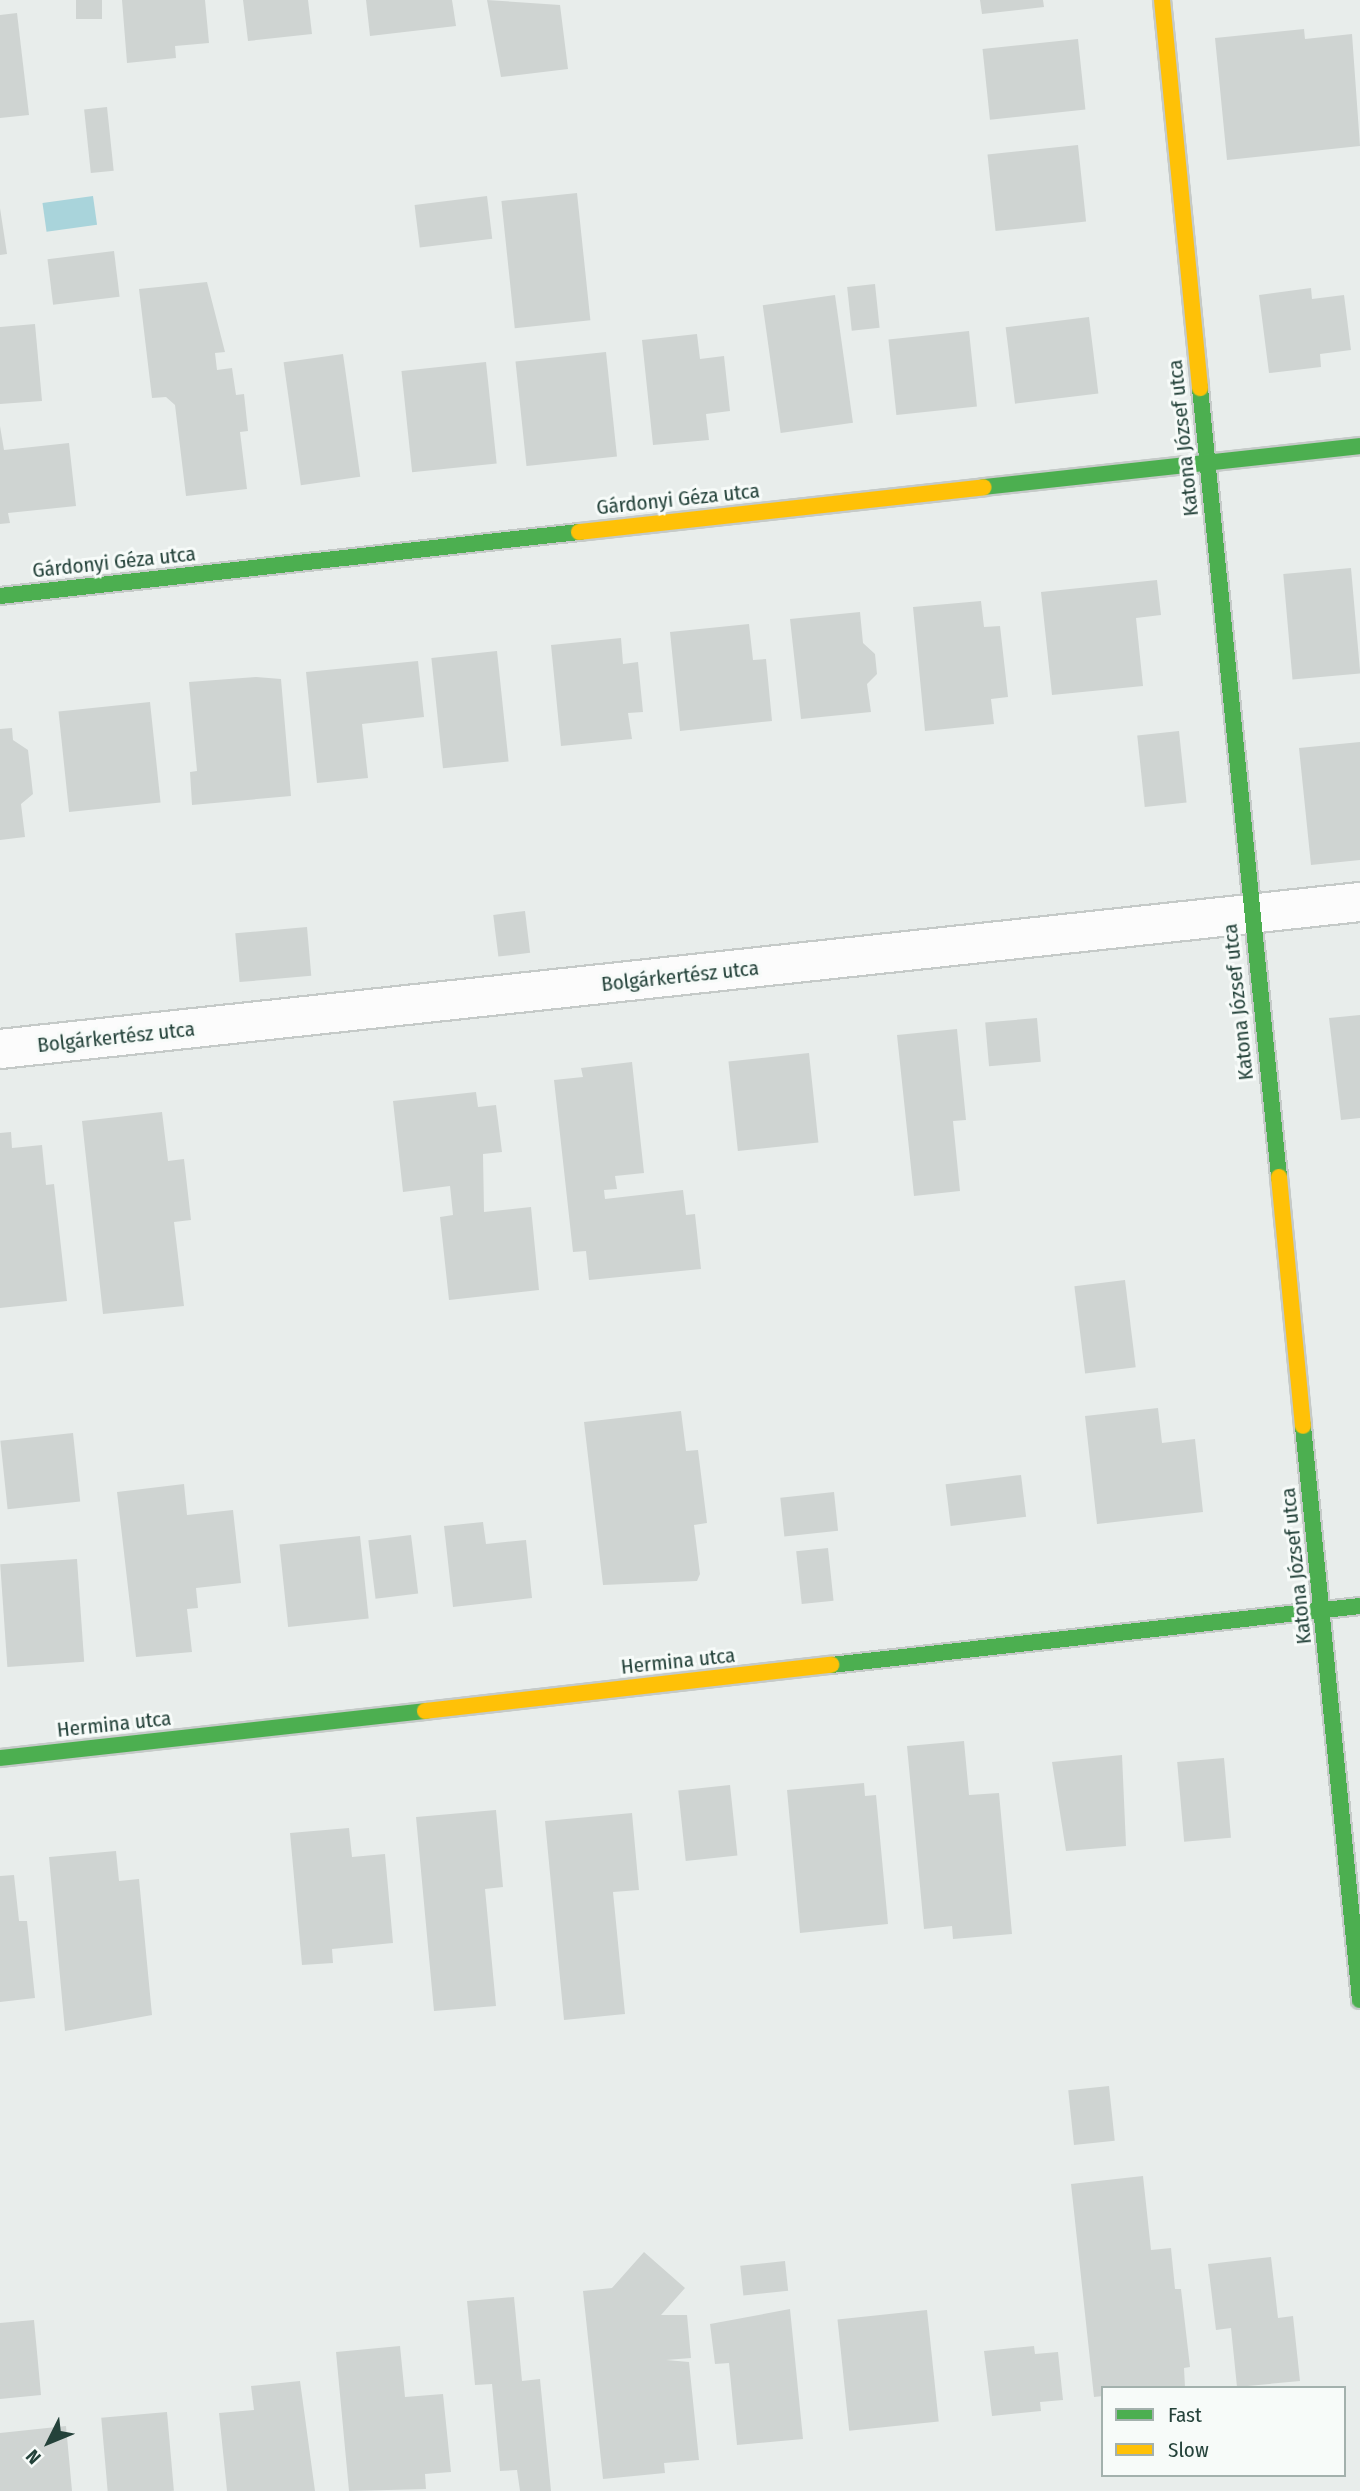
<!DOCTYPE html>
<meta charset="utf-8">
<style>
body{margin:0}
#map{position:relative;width:1360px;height:2491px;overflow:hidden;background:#e8edeb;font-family:"Fira Sans Condensed",sans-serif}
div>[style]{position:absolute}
.water>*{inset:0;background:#a9d4db;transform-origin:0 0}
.building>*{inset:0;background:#cfd4d2;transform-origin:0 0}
.roads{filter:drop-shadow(2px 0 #c5cac8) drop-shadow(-2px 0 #c5cac8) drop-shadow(0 2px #c5cac8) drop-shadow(0 -2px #c5cac8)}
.street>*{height:38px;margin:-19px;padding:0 19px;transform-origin:19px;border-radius:19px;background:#fcfcfc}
.fast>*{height:16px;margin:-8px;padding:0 8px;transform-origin:8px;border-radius:8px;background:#4caf50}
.slow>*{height:16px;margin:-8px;padding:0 8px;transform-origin:8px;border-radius:8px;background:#ffc107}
span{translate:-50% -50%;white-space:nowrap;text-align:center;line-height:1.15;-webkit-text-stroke:6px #f7fbf9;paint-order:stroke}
.street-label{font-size:21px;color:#24423a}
.legend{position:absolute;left:1101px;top:2386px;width:245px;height:91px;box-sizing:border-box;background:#f7fbf9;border:2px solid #a3b1ad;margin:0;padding:9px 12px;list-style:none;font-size:21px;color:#24423a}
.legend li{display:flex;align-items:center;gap:14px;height:35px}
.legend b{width:35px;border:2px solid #a3b1ad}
.north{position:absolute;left:14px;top:2407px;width:70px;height:70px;-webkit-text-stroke:5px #f7fbf9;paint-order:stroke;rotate:227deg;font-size:19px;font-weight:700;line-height:28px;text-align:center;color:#24423a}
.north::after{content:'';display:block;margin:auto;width:24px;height:32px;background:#24423a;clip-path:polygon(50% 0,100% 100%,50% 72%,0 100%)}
</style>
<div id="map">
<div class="water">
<div style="left:93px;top:196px;width:29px;height:51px;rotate:82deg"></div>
</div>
<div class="building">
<div style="left:76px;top:0;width:26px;height:19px"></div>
<div style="clip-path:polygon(122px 0,205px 0,209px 43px,175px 46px,176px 58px,127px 63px)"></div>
<div style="clip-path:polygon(243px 0,308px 0,312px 34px,248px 41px)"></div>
<div style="clip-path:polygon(366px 0,452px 0,456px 26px,370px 36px)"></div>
<div style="clip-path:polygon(487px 0,560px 5px,568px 69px,501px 77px)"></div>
<div style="clip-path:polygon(980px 0,1043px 0,1044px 7px,982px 14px)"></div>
<div style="clip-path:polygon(17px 13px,29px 115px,0 118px,0 15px)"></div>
<div style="clip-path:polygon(1304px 29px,1305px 39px,1352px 34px,1360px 146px,1227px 160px,1215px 38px)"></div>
<div style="left:1078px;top:39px;width:71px;height:96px;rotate:84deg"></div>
<div style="left:107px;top:107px;width:64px;height:23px;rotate:84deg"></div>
<div style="left:1078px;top:145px;width:77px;height:91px;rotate:84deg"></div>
<div style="left:577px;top:193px;width:128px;height:76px;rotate:84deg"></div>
<div style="left:487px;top:196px;width:43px;height:73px;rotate:83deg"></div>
<div style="clip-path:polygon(0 208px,7px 254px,0 255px)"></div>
<div style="left:114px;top:251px;width:46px;height:67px;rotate:83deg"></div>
<div style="clip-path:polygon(207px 282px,225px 352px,215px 353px,217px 370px,232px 368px,236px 395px,244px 394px,248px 431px,240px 432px,247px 489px,186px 496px,175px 405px,166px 397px,152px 398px,139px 289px)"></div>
<div style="left:875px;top:284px;width:44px;height:28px;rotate:84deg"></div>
<div style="clip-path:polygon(1311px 288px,1312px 299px,1344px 295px,1351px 350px,1320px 354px,1321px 367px,1269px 373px,1259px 295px)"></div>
<div style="left:835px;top:295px;width:129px;height:73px;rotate:82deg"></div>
<div style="left:1089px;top:317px;width:77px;height:84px;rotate:83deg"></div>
<div style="clip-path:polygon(35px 324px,42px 401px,0 404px,0 327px)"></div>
<div style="left:969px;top:331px;width:76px;height:81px;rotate:84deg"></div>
<div style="clip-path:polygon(697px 334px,700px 359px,724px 356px,730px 411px,706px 414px,709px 440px,653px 445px,642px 340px)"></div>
<div style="left:606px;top:352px;width:105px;height:91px;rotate:84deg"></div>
<div style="left:343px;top:354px;width:124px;height:60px;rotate:82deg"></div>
<div style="left:486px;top:362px;width:102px;height:85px;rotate:84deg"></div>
<div style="clip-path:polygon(0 426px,4px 450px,69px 443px,76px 506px,8px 513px,10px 523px,0 524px)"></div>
<div style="left:1351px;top:568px;width:106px;height:68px;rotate:85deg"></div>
<div style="clip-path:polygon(1157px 580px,1161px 615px,1136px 618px,1143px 686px,1052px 695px,1041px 592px)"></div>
<div style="clip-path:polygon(981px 601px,984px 627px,1000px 626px,1008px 697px,991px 699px,994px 724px,925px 731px,913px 607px)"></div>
<div style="clip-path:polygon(860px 612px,863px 643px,875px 654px,877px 674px,867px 684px,871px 712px,801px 719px,790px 619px)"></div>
<div style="clip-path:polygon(749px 624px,753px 660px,766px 659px,772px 721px,680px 731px,670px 632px)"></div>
<div style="clip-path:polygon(621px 638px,623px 664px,638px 662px,643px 712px,628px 713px,632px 739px,561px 746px,551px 645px)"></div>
<div style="left:497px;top:651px;width:111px;height:66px;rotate:84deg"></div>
<div style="clip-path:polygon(418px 661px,424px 717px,362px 724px,368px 778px,317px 783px,306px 672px)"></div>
<div style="clip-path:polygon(256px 677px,281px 679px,291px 796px,192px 805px,190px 772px,197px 771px,189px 682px)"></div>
<div style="left:150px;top:702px;width:101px;height:92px;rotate:84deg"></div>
<div style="clip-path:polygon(12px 728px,13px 740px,28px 750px,33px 794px,21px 804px,25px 837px,0 840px,0 729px)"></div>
<div style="left:1179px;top:731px;width:72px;height:42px;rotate:84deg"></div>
<div style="clip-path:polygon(1360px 742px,1360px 860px,1311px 865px,1299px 748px)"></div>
<div style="left:525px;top:911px;width:42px;height:32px;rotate:83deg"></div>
<div style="left:307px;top:927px;width:49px;height:72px;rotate:85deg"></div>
<div style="clip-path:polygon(1360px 1015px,1360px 1118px,1341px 1120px,1329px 1018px)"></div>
<div style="left:1037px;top:1018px;width:44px;height:52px;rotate:85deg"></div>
<div style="clip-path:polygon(957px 1029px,966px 1120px,953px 1121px,960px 1191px,914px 1196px,897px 1035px)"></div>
<div style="left:809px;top:1053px;width:90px;height:81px;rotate:84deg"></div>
<div style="clip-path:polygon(632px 1062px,644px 1173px,615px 1176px,617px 1189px,604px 1190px,605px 1199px,683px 1190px,686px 1215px,695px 1214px,701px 1269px,589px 1280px,586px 1251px,573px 1252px,554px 1080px,583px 1077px,581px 1068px)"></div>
<div style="clip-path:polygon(476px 1092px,478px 1107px,496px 1105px,502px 1152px,483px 1154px,484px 1212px,531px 1207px,539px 1290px,449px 1300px,440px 1217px,453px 1215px,450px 1186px,403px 1192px,393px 1101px)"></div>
<div style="clip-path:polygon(162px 1112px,168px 1161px,184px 1159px,191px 1220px,174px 1222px,184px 1306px,103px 1314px,82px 1121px)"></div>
<div style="clip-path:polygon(11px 1132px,12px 1148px,42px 1145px,46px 1185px,54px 1184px,67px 1301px,0 1308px,0 1133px)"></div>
<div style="left:1125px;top:1280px;width:88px;height:51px;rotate:83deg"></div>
<div style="clip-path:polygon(1158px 1408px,1162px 1443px,1195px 1439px,1203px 1512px,1097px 1524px,1085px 1416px)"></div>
<div style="clip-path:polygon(681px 1411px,686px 1451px,698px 1450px,707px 1523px,694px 1525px,700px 1574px,697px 1581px,603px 1585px,584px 1422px)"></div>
<div style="left:73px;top:1433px;width:69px;height:73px;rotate:84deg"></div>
<div style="left:1021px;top:1475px;width:42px;height:76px;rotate:83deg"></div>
<div style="clip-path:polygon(184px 1484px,187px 1515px,233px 1510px,241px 1583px,196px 1588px,198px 1608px,187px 1609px,192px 1652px,136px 1657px,117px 1492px)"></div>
<div style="left:834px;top:1492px;width:39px;height:54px;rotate:84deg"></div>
<div style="clip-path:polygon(483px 1522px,486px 1544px,526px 1540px,532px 1598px,453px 1607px,444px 1526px)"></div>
<div style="left:411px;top:1535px;width:59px;height:43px;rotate:83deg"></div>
<div style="left:360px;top:1536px;width:83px;height:81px;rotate:84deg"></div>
<div style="left:828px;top:1548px;width:53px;height:32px;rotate:84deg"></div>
<div style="left:77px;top:1559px;width:103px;height:77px;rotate:86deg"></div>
<div style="clip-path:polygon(964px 1741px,969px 1795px,999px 1793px,1012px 1934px,953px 1939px,952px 1926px,924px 1929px,907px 1746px)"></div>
<div style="clip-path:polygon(1122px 1755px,1126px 1846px,1066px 1851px,1052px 1762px)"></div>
<div style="left:1224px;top:1758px;width:80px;height:47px;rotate:85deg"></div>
<div style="clip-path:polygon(864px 1783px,865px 1796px,876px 1795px,888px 1924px,800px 1933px,787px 1790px)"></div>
<div style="left:730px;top:1785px;width:71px;height:52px;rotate:84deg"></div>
<div style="clip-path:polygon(496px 1810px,503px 1887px,485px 1889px,496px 2006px,434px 2011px,416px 1817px)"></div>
<div style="clip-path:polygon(632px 1813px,639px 1890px,613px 1892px,625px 2014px,564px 2020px,545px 1821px)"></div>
<div style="clip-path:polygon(349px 1828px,352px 1857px,385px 1854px,393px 1943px,332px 1949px,333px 1963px,302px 1965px,290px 1833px)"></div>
<div style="clip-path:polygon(116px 1851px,119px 1881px,139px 1879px,152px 2015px,65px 2031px,49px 1857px)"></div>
<div style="clip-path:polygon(14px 1875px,19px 1921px,27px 1921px,35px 1998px,0 2002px,0 1876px)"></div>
<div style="left:1109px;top:2086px;width:55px;height:41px;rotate:84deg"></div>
<div style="clip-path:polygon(1143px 2176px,1151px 2250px,1171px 2248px,1175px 2289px,1181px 2289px,1190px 2367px,1184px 2368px,1185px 2387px,1103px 2388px,1103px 2396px,1094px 2397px,1071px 2184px)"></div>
<div style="clip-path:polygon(644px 2252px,685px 2288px,661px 2315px,687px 2315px,691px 2358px,666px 2360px,689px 2362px,699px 2460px,664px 2463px,665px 2473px,603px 2479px,583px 2291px,612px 2288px)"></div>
<div style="clip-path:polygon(1271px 2257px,1278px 2318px,1293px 2316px,1300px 2381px,1237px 2387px,1231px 2328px,1216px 2330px,1208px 2264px)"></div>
<div style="left:785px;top:2261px;width:30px;height:45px;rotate:84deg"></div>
<div style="clip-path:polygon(514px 2297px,522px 2381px,540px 2379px,551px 2491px,520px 2491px,517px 2470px,500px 2471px,492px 2384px,475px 2385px,467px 2301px)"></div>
<div style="clip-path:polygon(790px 2309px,803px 2439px,737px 2445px,729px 2363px,715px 2364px,710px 2324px)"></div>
<div style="left:927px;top:2310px;width:112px;height:90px;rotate:84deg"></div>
<div style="clip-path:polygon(34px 2320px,41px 2395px,0 2399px,0 2323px)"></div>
<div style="clip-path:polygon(400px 2346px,405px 2397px,443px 2394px,451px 2472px,425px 2474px,426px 2489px,349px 2491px,336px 2352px)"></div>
<div style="clip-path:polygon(1034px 2346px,1035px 2354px,1058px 2352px,1063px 2400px,1040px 2402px,1041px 2411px,992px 2416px,984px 2351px)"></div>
<div style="clip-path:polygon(300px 2381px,315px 2491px,227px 2491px,219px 2413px,254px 2410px,251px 2386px)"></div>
<div style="left:167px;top:2412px;width:79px;height:66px;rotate:85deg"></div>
<div style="clip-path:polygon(66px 2426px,72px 2491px,0 2491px,0 2433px)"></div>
</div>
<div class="roads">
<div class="street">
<div style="left:0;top:1049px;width:1368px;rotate:-6.17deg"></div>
</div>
<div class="fast">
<div style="left:1200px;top:388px;width:793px;rotate:84.28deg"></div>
<div style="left:984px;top:487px;width:378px;rotate:-6.2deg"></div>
<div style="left:0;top:596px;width:583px;rotate:-6.31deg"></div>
<div style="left:1303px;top:1426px;width:577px;rotate:84.33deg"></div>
<div style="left:831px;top:1665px;width:532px;rotate:-6.36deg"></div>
<div style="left:0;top:1758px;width:428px;rotate:-6.3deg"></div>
</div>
<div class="slow">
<div style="left:1162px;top:0;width:390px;rotate:84.4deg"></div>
<div style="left:579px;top:532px;width:407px;rotate:-6.3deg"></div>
<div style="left:1279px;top:1177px;width:250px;rotate:84.5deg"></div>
<div style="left:425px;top:1711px;width:409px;rotate:-6.5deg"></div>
</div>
</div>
<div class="street-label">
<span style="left:1183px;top:438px;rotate:-96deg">Katona József utca</span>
<span style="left:678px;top:499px;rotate:-6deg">Gárdonyi Géza utca</span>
<span style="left:114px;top:562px;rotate:-6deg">Gárdonyi Géza utca</span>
<span style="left:680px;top:976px;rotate:-6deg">Bolgárkertész utca</span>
<span style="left:1238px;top:1002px;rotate:-96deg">Katona József utca</span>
<span style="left:116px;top:1037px;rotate:-6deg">Bolgárkertész utca</span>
<span style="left:1296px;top:1566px;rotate:-96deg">Katona József utca</span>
<span style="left:678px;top:1661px;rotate:-6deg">Hermina utca</span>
<span style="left:114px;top:1724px;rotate:-6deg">Hermina utca</span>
</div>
<ul class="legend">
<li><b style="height:9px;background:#4caf50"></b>Fast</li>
<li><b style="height:9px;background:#ffc107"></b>Slow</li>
</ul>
<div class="north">N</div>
</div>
